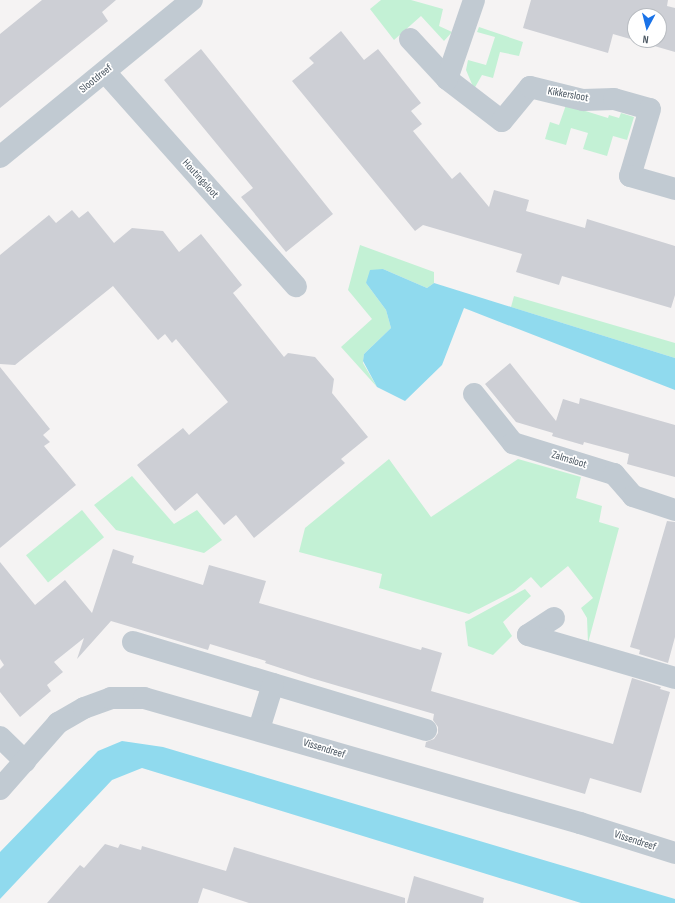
<!DOCTYPE html>
<style>
body{margin:0}
#map{position:relative;width:675px;height:903px;overflow:hidden;background:#f5f3f3;font-family:"Sofia Sans Condensed",sans-serif}
div>[style]{position:absolute}
.green>*{inset:0;background:#c3f1d5;transform-origin:0 0}
.water>*{inset:0;background:#90daee}
.building>*{inset:0;background:#cdcfd5}
.minor>*{height:22px;margin:-11px;padding:0 11px;transform-origin:11px;border-radius:11px;background:#c1cad2}
span{translate:-50% -50%;white-space:nowrap;text-align:center;line-height:1.15;-webkit-text-stroke:3.5px #fff;paint-order:stroke}
.street-label{font-size:11px;color:#4a5661}
.north{position:absolute;left:627px;top:8px;width:40px;height:40px;box-sizing:border-box;background:#fff;border:1px solid #b7bbc0;border-radius:50%;rotate:187deg;font-size:11px;font-weight:700;line-height:16px;text-align:center;color:#4a5661}
.north::after{content:'';display:block;margin:auto;width:14px;height:18px;background:#1a73e8;clip-path:polygon(50% 0,100% 100%,50% 72%,0 100%)}
</style>
<div id="map">
<div class="green">
<div style="clip-path:polygon(381px 0,411px 0,443px 9px,439px 26px,452px 32px,444px 41px,421px 16px,394px 40px,370px 9px)"></div>
<div style="clip-path:polygon(479px 27px,523px 42px,519px 56px,500px 52px,493px 78px,482px 75px,474px 89px,466px 70px,468px 60px,486px 65px,495px 37px,477px 32px)"></div>
<div style="clip-path:polygon(566px 105px,608px 118px,609px 115px,619px 118px,621px 113px,634px 117px,627px 140px,613px 136px,607px 156px,583px 149px,588px 133px,571px 128px,566px 145px,545px 139px,550px 122px,559px 125px)"></div>
<div style="clip-path:polygon(360px 245px,434px 272px,434px 283px,427px 288px,383px 269px,366px 283px,386px 310px,391px 328px,364px 354px,363px 363px,377px 387px,341px 347px,372px 319px,348px 290px)"></div>
<div style="clip-path:polygon(514px 296px,675px 343px,675px 358px,511px 307px)"></div>
<div style="clip-path:polygon(389px 459px,431px 517px,518px 459px,581px 477px,576px 498px,602px 506px,599px 522px,619px 528px,588px 643px,587px 618px,581px 608px,593px 598px,568px 566px,541px 588px,531px 577px,514px 591px,469px 614px,379px 588px,382px 574px,299px 552px,305px 528px)"></div>
<div style="clip-path:polygon(132px 476px,174px 524px,197px 510px,222px 540px,204px 553px,116px 530px,94px 505px)"></div>
<div style="left:82px;top:510px;width:35px;height:72px;rotate:51deg"></div>
<div style="clip-path:polygon(525px 589px,531px 596px,503px 622px,512px 636px,493px 655px,468px 646px,465px 622px)"></div>
</div>
<div class="water">
<div style="clip-path:polygon(383px 269px,427px 288px,434px 283px,675px 358px,675px 390px,464px 308px,442px 365px,405px 401px,377px 387px,363px 361px,364px 354px,391px 328px,386px 310px,366px 283px,370px 270px)"></div>
<div style="clip-path:polygon(122px 741px,163px 747px,675px 899px,675px 903px,581px 903px,142px 768px,112px 780px,0 899px,0 852px,98px 751px)"></div>
</div>
<div class="building">
<div style="clip-path:polygon(42px 0,116px 0,102px 12px,108px 21px,0 108px,0 34px)"></div>
<div style="clip-path:polygon(evenodd,531px 0,668px 0,667px 6px,675px 8px,675px 52px,613px 34px,608px 53px,523px 28px,531px 0,635px 16px,659px 16px,659px 40px,635px 40px,635px 16px)"></div>
<div style="clip-path:polygon(341px 31px,364px 60px,378px 49px,421px 103px,411px 111px,422px 124px,413px 131px,452px 179px,460px 172px,489px 207px,494px 190px,529px 200px,526px 211px,585px 228px,587px 219px,675px 246px,675px 295px,671px 308px,562px 276px,559px 285px,516px 272px,522px 254px,423px 225px,415px 231px,292px 81px,314px 63px,309px 58px)"></div>
<div style="clip-path:polygon(201px 49px,333px 214px,286px 252px,241px 197px,253px 188px,164px 80px)"></div>
<div style="clip-path:polygon(72px 210px,79px 218px,88px 211px,114px 243px,132px 228px,163px 231px,179px 252px,201px 234px,242px 285px,233px 293px,284px 357px,288px 353px,315px 357px,334px 379px,332px 393px,368px 437px,341px 459px,345px 463px,254px 538px,236px 515px,224px 525px,197px 493px,175px 511px,137px 465px,183px 428px,189px 435px,228px 402px,176px 339px,172px 343px,165px 334px,158px 340px,113px 286px,15px 365px,0 364px,0 255px,49px 215px,56px 223px)"></div>
<div style="clip-path:polygon(510px 363px,556px 421px,563px 399px,579px 404px,580px 398px,675px 425px,675px 477px,627px 464px,629px 454px,584px 442px,583px 445px,552px 436px,553px 433px,516px 422px,485px 384px)"></div>
<div style="clip-path:polygon(0 367px,50px 429px,43px 435px,50px 442px,44px 446px,76px 485px,0 548px)"></div>
<div style="clip-path:polygon(667px 521px,675px 522px,675px 637px,668px 663px,639px 654px,640px 650px,630px 647px)"></div>
<div style="clip-path:polygon(113px 549px,134px 556px,132px 563px,203px 585px,209px 565px,266px 581px,259px 603px,421px 650px,422px 647px,442px 653px,431px 691px,613px 744px,632px 678px,661px 687px,660px 689px,670px 692px,641px 793px,590px 778px,585px 794px,425px 747px,426px 742px,434px 739px,438px 733px,438px 727px,433px 720px,434px 714px,311px 678px,265px 663px,266px 661px,210px 644px,208px 650px,111px 621px,77px 659px,84px 638px,54px 662px,63px 672px,47px 685px,51px 691px,20px 717px,0 692px,0 669px,4px 665px,0 659px,0 562px,35px 605px,65px 580px,92px 613px)"></div>
<div style="clip-path:polygon(105px 844px,118px 848px,120px 844px,141px 850px,142px 846px,226px 871px,234px 847px,405px 898px,405px 903px,249px 903px,203px 888px,198px 903px,47px 903px,80px 865px,84px 868px)"></div>
<div style="clip-path:polygon(414px 876px,484px 898px,483px 903px,407px 903px)"></div>
</div>
<div class="minor">
<div style="left:410px;top:39px;width:54px;rotate:47.2deg"></div>
<div style="left:447px;top:79px;width:69px;rotate:37.4deg"></div>
<div style="left:502px;top:121px;width:44px;rotate:-50.5deg"></div>
<div style="left:530px;top:87px;width:55px;rotate:13.8deg"></div>
<div style="left:583px;top:100px;width:31px;rotate:-2deg"></div>
<div style="left:614px;top:99px;width:37px;rotate:16deg"></div>
<div style="left:650px;top:109px;width:70px;rotate:106.6deg"></div>
<div style="left:630px;top:176px;width:47px;rotate:16.1deg"></div>
<div style="left:105px;top:72px;width:287px;rotate:48.3deg"></div>
<div style="left:447px;top:79px;width:83px;rotate:-71.1deg"></div>
<div style="left:0;top:157px;width:248px;rotate:-39.3deg"></div>
<div style="left:474px;top:394px;width:63px;rotate:51.5deg"></div>
<div style="left:513px;top:443px;width:106px;rotate:17.1deg"></div>
<div style="left:614px;top:474px;width:29px;rotate:49deg"></div>
<div style="left:633px;top:496px;width:44px;rotate:18.4deg"></div>
<div style="left:554px;top:618px;width:31px;rotate:147deg"></div>
<div style="left:528px;top:635px;width:153px;rotate:16.3deg"></div>
<div style="left:133px;top:642px;width:306px;rotate:16.7deg"></div>
<div style="left:259px;top:729px;width:47px;rotate:-72.7deg"></div>
<div style="left:0;top:737px;width:35px;rotate:44deg"></div>
<div style="left:0;top:789px;width:88px;rotate:-48.7deg"></div>
<div style="left:58px;top:723px;width:30px;rotate:-30deg"></div>
<div style="left:84px;top:708px;width:29px;rotate:-20deg"></div>
<div style="left:111px;top:698px;width:33px"></div>
<div style="left:144px;top:698px;width:454px;rotate:16deg"></div>
<div style="left:580px;top:823px;width:100px;rotate:17.5deg"></div>
</div>
<div class="street-label">
<span style="left:96px;top:79px;rotate:-39deg">Slootdreef</span>
<span style="left:568px;top:95px;rotate:10deg">Kikkersloot</span>
<span style="left:200px;top:179px;rotate:48deg">Houtingsloot</span>
<span style="left:569px;top:460px;rotate:17deg">Zalmsloot</span>
<span style="left:324px;top:749px;rotate:17deg">Vissendreef</span>
<span style="left:635px;top:841px;rotate:18deg">Vissendreef</span>
</div>
<div class="north">N</div>
</div>
